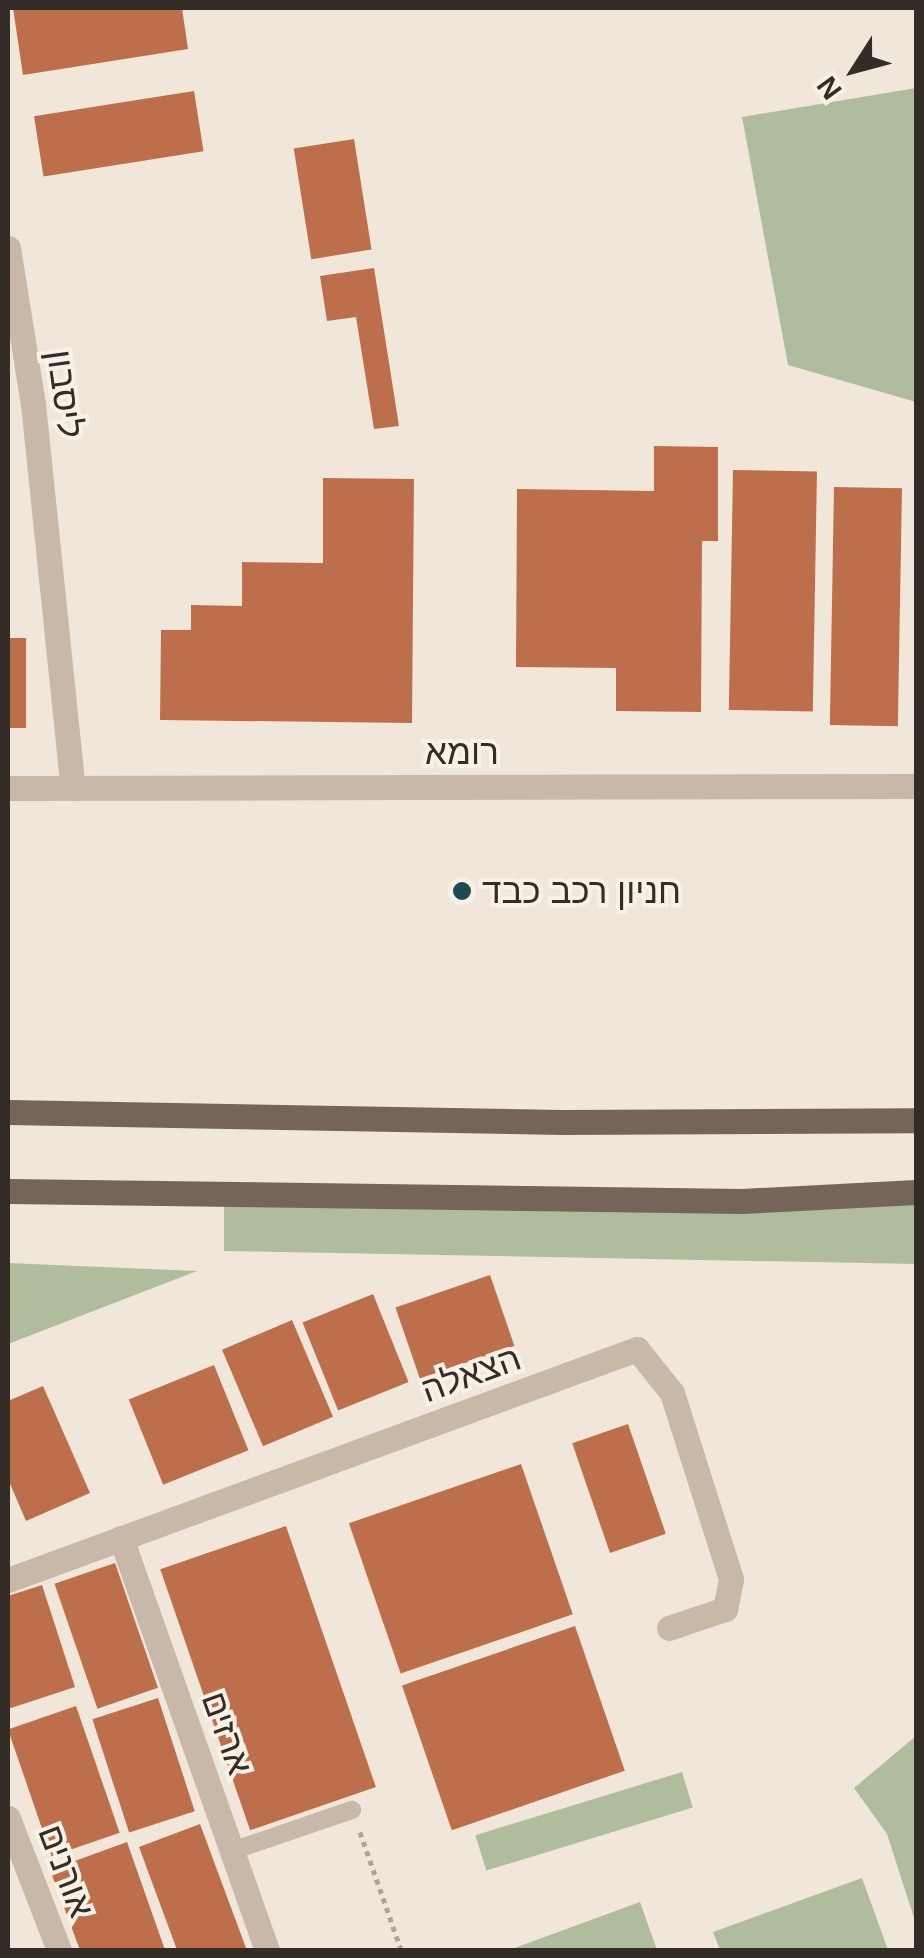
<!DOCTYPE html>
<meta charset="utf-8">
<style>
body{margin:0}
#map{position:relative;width:924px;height:1958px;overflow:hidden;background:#f0e7da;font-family:Arial,"Noto Sans Hebrew",sans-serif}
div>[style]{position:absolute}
.green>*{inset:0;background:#b0bd9c;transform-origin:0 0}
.building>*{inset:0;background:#bd6f4b;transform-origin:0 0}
.path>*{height:5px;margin-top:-2.5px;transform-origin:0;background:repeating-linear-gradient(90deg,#b2a292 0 5px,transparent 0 10px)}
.lane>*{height:18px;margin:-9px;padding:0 9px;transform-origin:9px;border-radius:9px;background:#c7b8a7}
.street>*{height:25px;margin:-12.5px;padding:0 12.5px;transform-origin:12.5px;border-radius:12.5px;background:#c7b8a7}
.primary>*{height:25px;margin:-12.5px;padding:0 12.5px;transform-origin:12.5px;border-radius:12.5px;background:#756559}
.dots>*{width:28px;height:28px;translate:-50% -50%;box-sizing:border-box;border:5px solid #f8f1e6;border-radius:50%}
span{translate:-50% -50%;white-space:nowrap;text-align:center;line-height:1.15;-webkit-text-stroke:8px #f8f1e6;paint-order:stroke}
.street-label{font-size:35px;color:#342c27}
.poi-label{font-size:35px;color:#342c27}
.left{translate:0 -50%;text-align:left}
.frame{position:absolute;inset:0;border:10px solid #342c27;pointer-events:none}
.north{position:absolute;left:804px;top:20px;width:100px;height:100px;-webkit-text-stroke:8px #f8f1e6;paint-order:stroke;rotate:234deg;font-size:28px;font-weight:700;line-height:40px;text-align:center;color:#342c27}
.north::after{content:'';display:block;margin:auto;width:35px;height:45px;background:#342c27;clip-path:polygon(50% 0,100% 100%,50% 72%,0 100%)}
</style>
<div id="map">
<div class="green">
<div style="clip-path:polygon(916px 88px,916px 402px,788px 365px,742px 117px)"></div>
<div style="clip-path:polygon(224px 1196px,916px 1198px,916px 1264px,224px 1251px)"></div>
<div style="clip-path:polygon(8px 1263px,197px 1271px,8px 1344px)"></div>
<div style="clip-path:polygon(916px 1736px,916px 1924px,887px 1834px,854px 1788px)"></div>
<div style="left:682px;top:1772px;width:37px;height:216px;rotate:73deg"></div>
<div style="clip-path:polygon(862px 1878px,888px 1950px,720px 1950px,713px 1932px)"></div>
<div style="clip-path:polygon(640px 1902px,657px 1950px,509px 1950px)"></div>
</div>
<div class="building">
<div style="clip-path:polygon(13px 8px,182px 8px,188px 49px,23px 75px)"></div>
<div style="left:194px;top:91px;width:61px;height:162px;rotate:81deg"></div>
<div style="left:354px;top:139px;width:112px;height:61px;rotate:81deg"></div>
<div style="clip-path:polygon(374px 268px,399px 426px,374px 429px,356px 317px,327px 321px,320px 276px)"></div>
<div style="clip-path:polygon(654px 446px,718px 447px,718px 541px,702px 541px,701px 712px,616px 711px,616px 668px,516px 667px,517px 489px,654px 491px)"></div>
<div style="left:733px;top:470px;width:84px;height:240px;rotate:1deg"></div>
<div style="clip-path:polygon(323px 478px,414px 479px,412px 723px,160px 720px,161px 630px,191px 630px,191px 605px,242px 606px,242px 562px,323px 563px)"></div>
<div style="left:834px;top:487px;width:68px;height:238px;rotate:1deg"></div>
<div style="left:8px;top:638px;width:18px;height:90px"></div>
<div style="left:490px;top:1275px;width:75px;height:100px;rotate:71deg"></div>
<div style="left:373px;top:1294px;width:95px;height:76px;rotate:68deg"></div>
<div style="left:292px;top:1320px;width:105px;height:76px;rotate:67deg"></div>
<div style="left:214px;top:1365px;width:92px;height:92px;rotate:68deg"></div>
<div style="clip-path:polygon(43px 1386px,90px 1493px,26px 1521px,8px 1479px,8px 1401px)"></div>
<div style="left:628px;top:1424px;width:116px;height:59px;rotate:71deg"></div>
<div style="left:521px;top:1464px;width:159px;height:182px;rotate:71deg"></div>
<div style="left:286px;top:1526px;width:276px;height:133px;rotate:71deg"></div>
<div style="left:115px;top:1563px;width:132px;height:64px;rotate:71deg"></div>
<div style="clip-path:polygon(42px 1585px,75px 1687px,8px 1709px,8px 1596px)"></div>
<div style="left:575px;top:1626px;width:153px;height:183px;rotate:71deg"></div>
<div style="left:158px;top:1698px;width:119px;height:69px;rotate:72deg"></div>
<div style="left:76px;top:1706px;width:134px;height:72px;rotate:71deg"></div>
<div style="clip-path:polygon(200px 1824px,246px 1948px,239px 1950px,177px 1950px,139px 1847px)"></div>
<div style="clip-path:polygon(127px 1842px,165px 1950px,80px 1950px,50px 1870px)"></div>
</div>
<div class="path">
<div style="left:360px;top:1832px;width:125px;rotate:70.8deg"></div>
</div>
<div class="lane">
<div style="left:232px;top:1851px;width:127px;rotate:-18.9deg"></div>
</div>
<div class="street">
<div style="left:8px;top:248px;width:158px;rotate:80.9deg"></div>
<div style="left:33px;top:404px;width:386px;rotate:84.1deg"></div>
<div style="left:8px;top:788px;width:908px;rotate:-0.13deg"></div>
<div style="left:121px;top:1538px;width:437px;rotate:70.5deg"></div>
<div style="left:8px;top:1580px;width:670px;rotate:-20.17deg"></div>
<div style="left:637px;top:1349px;width:56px;rotate:51.5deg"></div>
<div style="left:672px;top:1393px;width:195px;rotate:72.4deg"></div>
<div style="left:731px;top:1579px;width:31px;rotate:101deg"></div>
<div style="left:725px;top:1609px;width:59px;rotate:161.3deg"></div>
<div style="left:8px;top:1818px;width:142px;rotate:68.9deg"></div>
</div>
<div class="primary">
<div style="left:8px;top:1112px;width:554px;rotate:1.03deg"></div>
<div style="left:562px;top:1122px;width:354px;rotate:-0.3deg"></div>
<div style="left:8px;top:1191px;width:734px;rotate:0.78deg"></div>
<div style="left:742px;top:1201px;width:174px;rotate:-3deg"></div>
</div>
<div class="dots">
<div style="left:462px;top:891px;background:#204b52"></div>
</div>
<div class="street-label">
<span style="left:65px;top:394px;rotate:82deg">ליסבון</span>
<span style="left:462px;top:752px">רומא</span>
<span style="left:471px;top:1374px;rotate:-20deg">הצאלה</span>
<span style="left:227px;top:1733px;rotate:70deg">ארזים</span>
<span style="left:66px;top:1871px;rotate:69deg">אורנים</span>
</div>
<div class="poi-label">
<span class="left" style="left:482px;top:891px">חניון רכב כבד</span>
</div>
<div class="frame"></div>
<div class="north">N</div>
</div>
